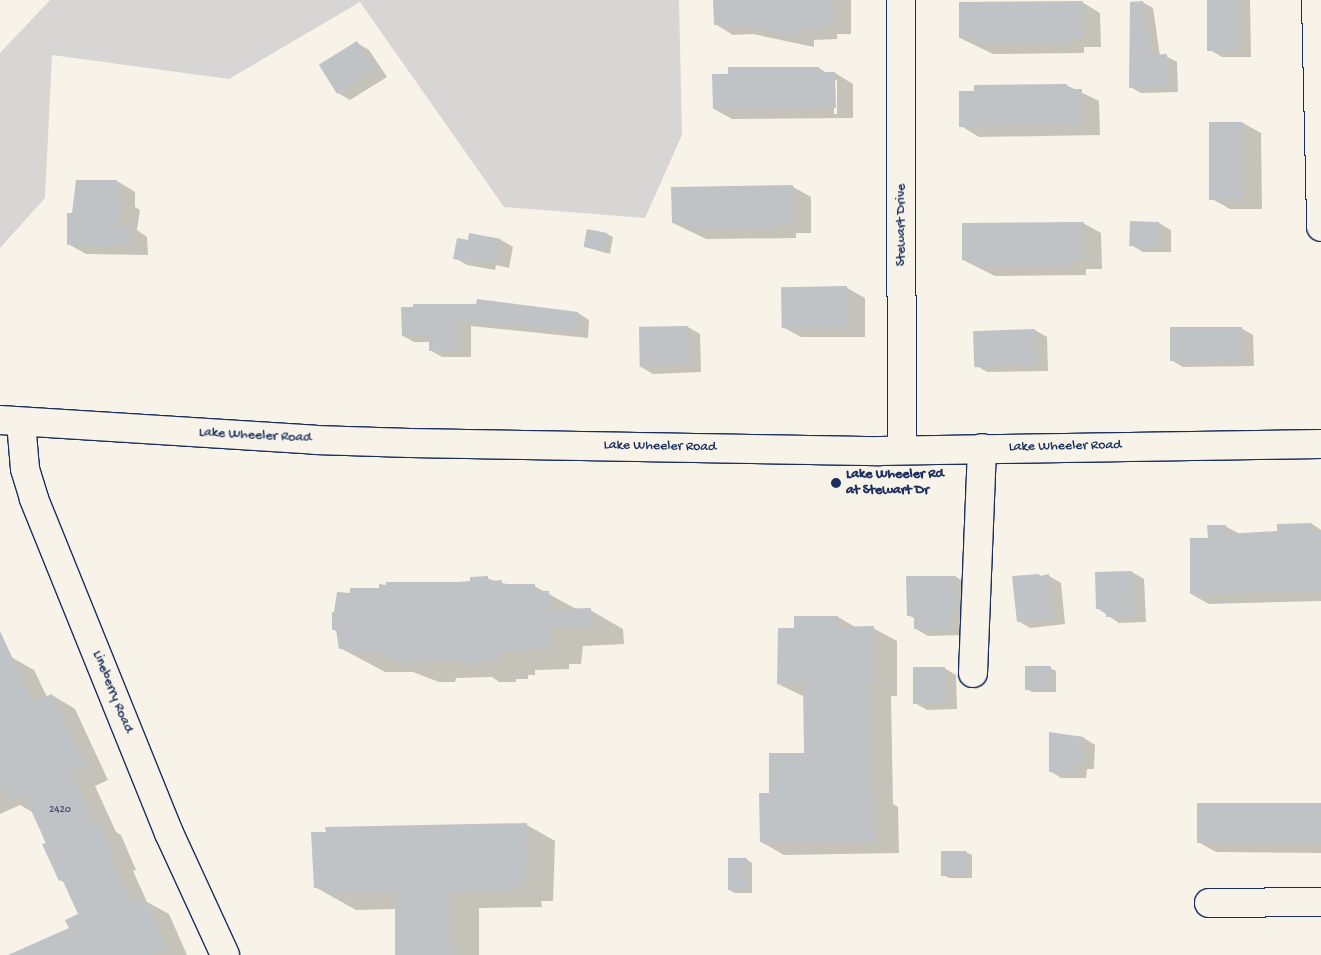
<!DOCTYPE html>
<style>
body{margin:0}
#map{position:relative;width:1321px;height:955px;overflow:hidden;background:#f7f3e8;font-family:"Gochi Hand",sans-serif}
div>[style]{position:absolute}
.green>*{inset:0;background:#d7d6d4}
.shadow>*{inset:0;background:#0003}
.building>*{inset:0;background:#c0c3c5;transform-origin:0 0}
.roads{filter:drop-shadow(1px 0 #1b2f5e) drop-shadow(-1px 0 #1b2f5e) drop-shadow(0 1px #1b2f5e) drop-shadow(0 -1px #1b2f5e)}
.minor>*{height:28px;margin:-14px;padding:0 14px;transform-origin:14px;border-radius:14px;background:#f7f3e8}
.major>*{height:28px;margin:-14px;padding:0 14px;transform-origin:14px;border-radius:14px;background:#f7f3e8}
.dots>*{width:14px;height:14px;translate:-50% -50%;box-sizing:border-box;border:2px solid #f7f3e8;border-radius:50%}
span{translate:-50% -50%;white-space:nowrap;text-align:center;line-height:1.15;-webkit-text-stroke:4px #f7f3e8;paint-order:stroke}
.number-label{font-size:11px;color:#445478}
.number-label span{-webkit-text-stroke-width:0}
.street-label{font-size:14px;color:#1b2f5e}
.poi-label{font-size:14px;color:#1b2f5e;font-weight:700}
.left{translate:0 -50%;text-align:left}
</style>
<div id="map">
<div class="green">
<div style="clip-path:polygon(50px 0,679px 0,682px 135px,645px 218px,504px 207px,360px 2px,229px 79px,52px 55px,45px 198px,0 248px,0 53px)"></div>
</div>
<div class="shadow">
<div style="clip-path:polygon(715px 0,851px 0,851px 34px,837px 34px,837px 39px,814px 40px,814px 47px,753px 34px,733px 35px,715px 24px)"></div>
<div style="clip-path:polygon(1208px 0,1250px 0,1251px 57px,1222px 57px,1210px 50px)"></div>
<div style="clip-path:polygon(1082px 2px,1100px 13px,1101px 47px,1084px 47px,1084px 53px,993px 54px,960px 38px)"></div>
<div style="clip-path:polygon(1142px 2px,1153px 8px,1160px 56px,1166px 56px,1177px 62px,1178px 92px,1141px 93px,1130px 87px)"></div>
<div style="clip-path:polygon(357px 43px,369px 50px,387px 77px,350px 100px,338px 93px)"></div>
<div style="clip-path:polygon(evenodd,819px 68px,827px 73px,835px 73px,853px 84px,853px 118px,732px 119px,714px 109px,819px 68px,834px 80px,837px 80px,837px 114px,834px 114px,834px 80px)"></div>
<div style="clip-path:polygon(1066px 85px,1099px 101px,1100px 135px,979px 137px,961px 126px)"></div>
<div style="clip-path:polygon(1211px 123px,1243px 123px,1261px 133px,1262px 209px,1230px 209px,1212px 199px)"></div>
<div style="clip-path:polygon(117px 181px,135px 192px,135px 207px,140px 210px,137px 230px,147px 237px,148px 255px,86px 254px,68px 244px,73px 215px)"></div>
<div style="clip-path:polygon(793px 187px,811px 197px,811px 233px,796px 233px,796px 238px,706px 239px,673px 223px)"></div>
<div style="clip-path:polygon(1083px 223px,1101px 233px,1102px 269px,1086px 269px,1086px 275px,995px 276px,963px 260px)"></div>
<div style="clip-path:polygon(1159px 223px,1171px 230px,1171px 252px,1143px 252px,1131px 245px)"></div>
<div style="clip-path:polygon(607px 234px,613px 237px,610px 254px,585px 247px)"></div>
<div style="clip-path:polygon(501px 240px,513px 247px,509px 268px,496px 265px,495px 270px,467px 265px,455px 258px,469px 241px)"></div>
<div style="clip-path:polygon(783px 288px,847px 288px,865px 298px,865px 337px,801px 337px,783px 327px)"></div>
<div style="clip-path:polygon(402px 308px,578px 313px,589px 320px,588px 338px,471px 326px,471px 357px,442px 357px,430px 350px,430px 342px,414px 342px,403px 336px)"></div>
<div style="clip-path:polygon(688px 327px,700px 334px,701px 372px,653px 374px,641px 367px)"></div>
<div style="clip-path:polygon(1241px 328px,1253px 335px,1254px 366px,1183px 367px,1171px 360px)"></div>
<div style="clip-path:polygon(1035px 330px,1047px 337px,1048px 371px,987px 372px,975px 365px)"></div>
<div style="clip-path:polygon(1312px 524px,1321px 530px,1321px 601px,1209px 604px,1191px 594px,1209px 539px,1225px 526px,1240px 534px,1278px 532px)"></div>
<div style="clip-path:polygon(1132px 572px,1144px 579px,1146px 622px,1119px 623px,1097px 608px,1097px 573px)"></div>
<div style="clip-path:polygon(1049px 576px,1061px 583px,1065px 624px,1030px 628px,1018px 621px)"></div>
<div style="clip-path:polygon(956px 577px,968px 584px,964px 635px,928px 636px,916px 629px,916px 619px,908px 615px,908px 578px)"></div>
<div style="clip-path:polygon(487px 578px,508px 586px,534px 586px,578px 610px,590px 610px,623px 629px,624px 644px,583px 646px,581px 664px,569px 664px,569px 669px,535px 670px,535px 675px,528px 675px,528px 679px,516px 679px,516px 682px,499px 682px,492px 677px,456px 678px,455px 682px,439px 682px,413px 672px,385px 672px,340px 648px,337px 632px,333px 629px,352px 594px,381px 589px,458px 584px)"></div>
<div style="clip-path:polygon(838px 617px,857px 628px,873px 628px,897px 641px,897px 696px,891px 696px,893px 804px,898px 807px,899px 853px,784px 855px,761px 842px,771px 794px,805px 754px,805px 697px,778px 684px,795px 629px)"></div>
<div style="clip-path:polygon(11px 657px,34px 670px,47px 697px,52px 695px,75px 709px,108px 780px,95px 786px,116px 832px,121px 835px,136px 870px,133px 871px,147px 902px,169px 914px,187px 955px,11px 955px,70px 929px,80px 915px,65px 883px,60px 880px,34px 813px,20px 805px,0 814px,0 662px)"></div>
<div style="clip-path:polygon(944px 668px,956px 675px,957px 709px,927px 710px,915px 703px)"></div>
<div style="clip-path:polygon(1050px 668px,1056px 671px,1056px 692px,1032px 692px,1026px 689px)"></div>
<div style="clip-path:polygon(1084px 738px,1095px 745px,1094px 769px,1087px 769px,1086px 778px,1061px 778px,1050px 771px)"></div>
<div style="clip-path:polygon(1321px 804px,1321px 853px,1216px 852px,1198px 842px)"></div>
<div style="clip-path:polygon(527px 825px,555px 841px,553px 901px,541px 901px,542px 907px,479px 908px,479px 955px,396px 955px,396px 909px,356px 910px,315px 887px)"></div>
<div style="clip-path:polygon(966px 852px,972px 855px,972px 878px,949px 878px,943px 875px)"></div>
<div style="clip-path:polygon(746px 859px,752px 863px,752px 893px,735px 893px,729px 890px)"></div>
</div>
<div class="building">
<div style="clip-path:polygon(713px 0,834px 0,834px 24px,819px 25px,819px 30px,796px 30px,796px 37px,734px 25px,714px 25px)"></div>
<div style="left:1207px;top:0;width:31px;height:51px"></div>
<div style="clip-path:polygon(1083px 1px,1083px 37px,1067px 38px,1066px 44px,974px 44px,973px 38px,959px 38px,959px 2px)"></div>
<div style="clip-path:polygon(1143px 1px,1151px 55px,1167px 54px,1168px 86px,1129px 88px,1130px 2px)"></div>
<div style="left:357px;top:41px;width:34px;height:45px;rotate:58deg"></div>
<div style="clip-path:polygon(728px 67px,819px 67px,819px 72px,835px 72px,836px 108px,713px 109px,712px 74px,728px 74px)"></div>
<div style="clip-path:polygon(1067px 84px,1067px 89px,1082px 89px,1082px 125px,959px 127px,959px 91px,974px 91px,974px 85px)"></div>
<div style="left:1209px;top:122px;width:34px;height:78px"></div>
<div style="clip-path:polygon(76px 180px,117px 180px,117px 198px,122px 198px,118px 225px,130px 225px,130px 245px,67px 245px,67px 213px,72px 213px)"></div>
<div style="clip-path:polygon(793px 185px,794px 223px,778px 223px,779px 228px,687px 229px,687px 223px,672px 223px,671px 187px)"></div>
<div style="left:1130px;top:221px;width:29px;height:25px;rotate:2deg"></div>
<div style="clip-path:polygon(1084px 222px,1084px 259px,1068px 259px,1069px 265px,975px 266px,975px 260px,962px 260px,962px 223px)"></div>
<div style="left:587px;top:229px;width:21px;height:18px;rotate:11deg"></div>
<div style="clip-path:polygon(469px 233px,501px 239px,497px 262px,484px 259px,483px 264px,453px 259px,457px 238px,468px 240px)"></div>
<div style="left:847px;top:286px;width:41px;height:66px;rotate:89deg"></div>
<div style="clip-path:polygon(477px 299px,578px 312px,577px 332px,460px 320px,460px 351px,429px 351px,429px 336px,402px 336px,401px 307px,413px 307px,413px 304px,476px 304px)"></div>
<div style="left:688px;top:326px;width:40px;height:49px;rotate:89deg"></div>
<div style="left:1170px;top:327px;width:72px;height:34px"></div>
<div style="left:1035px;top:329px;width:36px;height:62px;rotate:88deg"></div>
<div style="clip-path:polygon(1312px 523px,1312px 531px,1321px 531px,1321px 591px,1190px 594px,1190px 538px,1208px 538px,1207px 525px,1226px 525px,1226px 534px,1277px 531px,1277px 524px)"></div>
<div style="clip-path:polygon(1132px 571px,1134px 616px,1106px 617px,1106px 609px,1096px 609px,1095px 572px)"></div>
<div style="clip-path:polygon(1039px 574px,1040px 576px,1049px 574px,1053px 618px,1017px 622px,1012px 576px)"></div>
<div style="clip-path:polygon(488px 576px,488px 581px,502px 580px,502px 583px,507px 584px,535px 584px,535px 591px,549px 591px,551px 609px,591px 608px,591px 626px,551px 627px,549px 646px,536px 646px,537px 651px,502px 652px,502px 657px,496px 657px,496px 660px,483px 661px,484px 663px,465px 664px,465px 659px,423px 660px,423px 664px,405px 664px,404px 660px,386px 658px,386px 654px,351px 654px,351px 649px,339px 649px,336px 630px,332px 630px,332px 612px,334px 612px,337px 592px,350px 593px,350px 588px,379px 588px,379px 584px,386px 585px,386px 582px,458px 582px,470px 581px,470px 577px)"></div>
<div style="clip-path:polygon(906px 576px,956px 576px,957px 614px,952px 614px,952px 629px,914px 629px,914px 616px,907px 616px)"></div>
<div style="clip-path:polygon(794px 616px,838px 616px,838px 627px,874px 626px,874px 684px,868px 684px,870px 792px,875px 792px,876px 841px,760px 842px,759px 793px,769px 793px,769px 753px,804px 753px,803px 684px,777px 684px,778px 628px,794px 628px)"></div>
<div style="clip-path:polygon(0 631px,33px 702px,52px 694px,85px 766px,72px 773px,94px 821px,97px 820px,114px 856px,110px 857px,132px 905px,145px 899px,167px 948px,151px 955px,8px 955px,69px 928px,65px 920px,78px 914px,62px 879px,59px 881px,42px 844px,46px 843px,24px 795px,11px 801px,5px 788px,0 790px)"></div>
<div style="left:1051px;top:666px;width:24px;height:26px;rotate:90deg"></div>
<div style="left:913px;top:667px;width:32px;height:37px"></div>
<div style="clip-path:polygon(1049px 732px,1084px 737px,1083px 764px,1076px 763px,1075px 773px,1049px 772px)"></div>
<div style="left:1321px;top:803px;width:40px;height:124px;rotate:90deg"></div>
<div style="clip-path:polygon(527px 823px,524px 885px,513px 885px,513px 891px,450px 892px,451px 955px,395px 955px,395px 893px,326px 894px,326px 888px,314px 888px,311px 832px,326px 832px,325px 827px)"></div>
<div style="left:941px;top:851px;width:25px;height:25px"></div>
<div style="left:747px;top:858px;width:32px;height:19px;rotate:90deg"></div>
</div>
<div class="roads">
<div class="minor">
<div style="left:901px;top:0;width:450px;rotate:89.9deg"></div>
<div style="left:1316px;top:0;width:227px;rotate:88.7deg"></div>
<div style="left:21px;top:422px;width:47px;rotate:85.1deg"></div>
<div style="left:25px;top:469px;width:31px;rotate:73deg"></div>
<div style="left:34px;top:499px;width:360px;rotate:68deg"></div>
<div style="left:169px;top:833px;width:134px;rotate:65.3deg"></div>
<div style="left:973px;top:673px;width:225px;rotate:-87.7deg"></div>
<div style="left:1209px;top:903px;width:112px;rotate:-0.5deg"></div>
</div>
<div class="major">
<div style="left:0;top:420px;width:316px;rotate:3.6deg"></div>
<div style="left:315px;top:440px;width:95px;rotate:1.8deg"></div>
<div style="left:410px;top:443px;width:470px;rotate:1deg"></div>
<div style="left:880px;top:451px;width:441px;rotate:-0.9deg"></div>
</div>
</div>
<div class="dots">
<div style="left:836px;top:483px;background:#1b2f5e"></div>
</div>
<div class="number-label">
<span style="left:60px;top:810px">2420</span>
</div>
<div class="street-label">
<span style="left:902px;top:225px;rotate:-90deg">Stewart Drive</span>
<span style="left:255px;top:436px;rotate:3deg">Lake Wheeler Road</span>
<span style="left:660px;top:447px;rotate:1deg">Lake Wheeler Road</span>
<span style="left:1065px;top:447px;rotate:-1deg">Lake Wheeler Road</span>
<span style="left:112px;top:692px;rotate:68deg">Lineberry Road</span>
</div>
<div class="poi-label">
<span class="left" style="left:846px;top:483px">Lake Wheeler Rd<br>at Stewart Dr</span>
</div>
</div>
